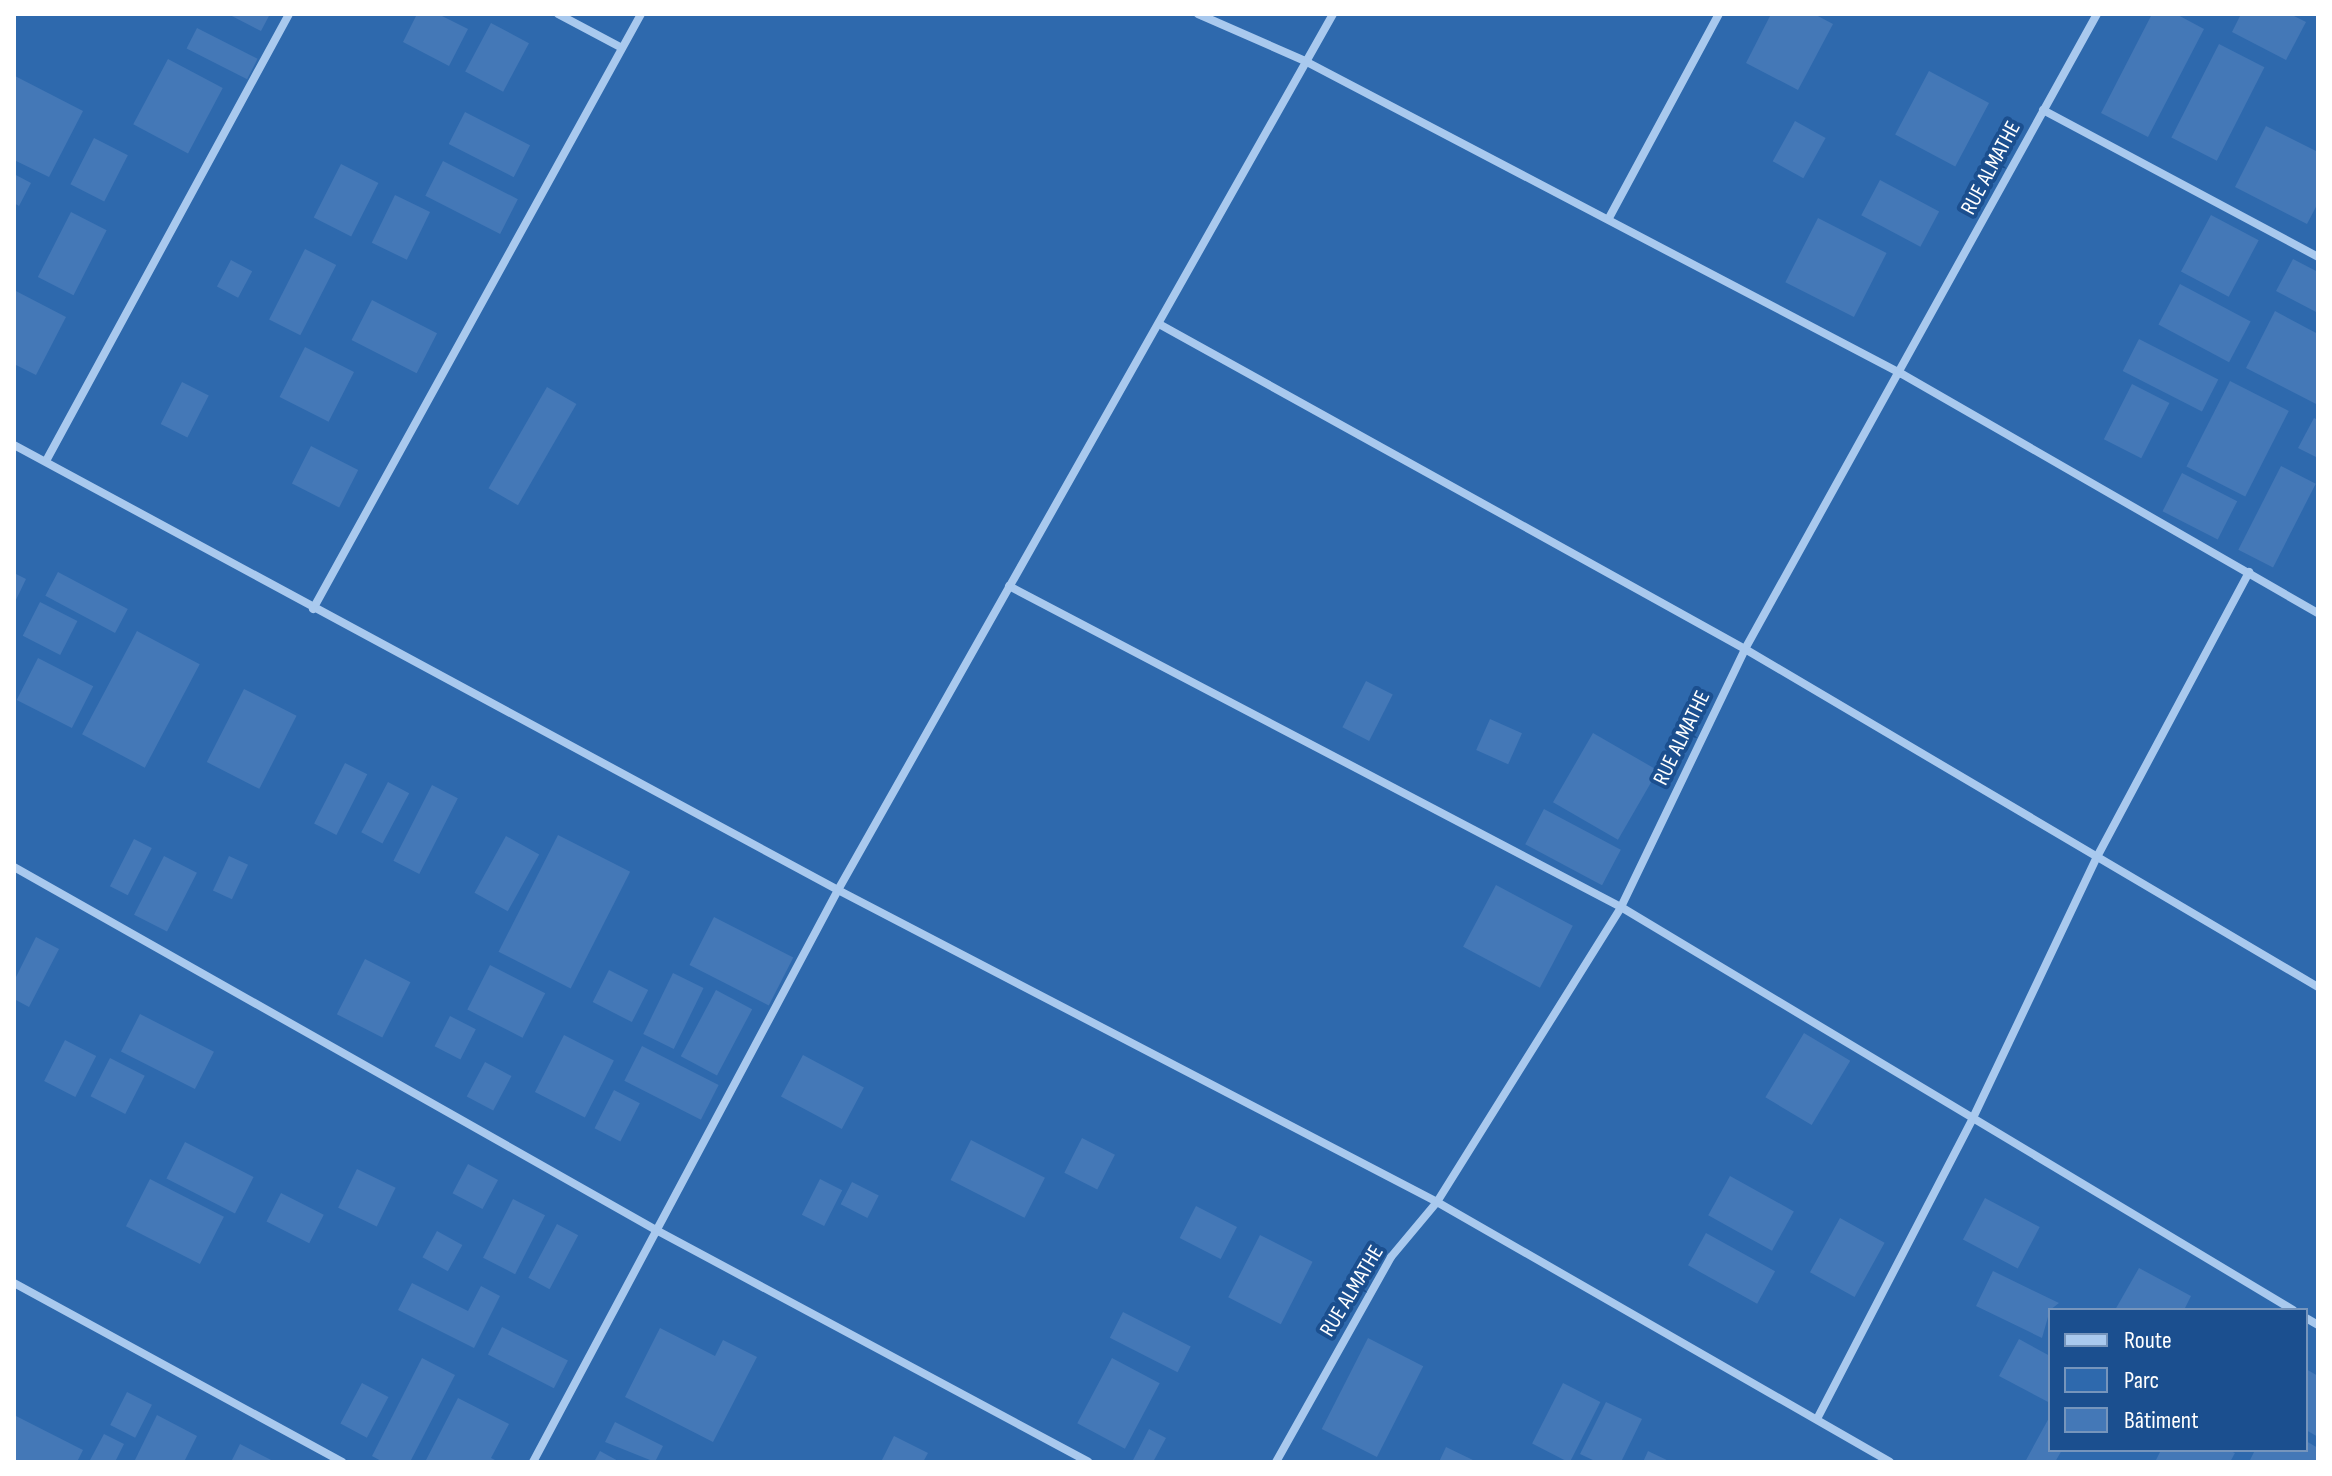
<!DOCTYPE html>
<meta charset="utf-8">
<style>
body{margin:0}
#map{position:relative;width:2332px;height:1476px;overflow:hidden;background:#1b4f8f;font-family:"Sofia Sans Condensed",sans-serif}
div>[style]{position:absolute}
.green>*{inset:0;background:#2e69ad}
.building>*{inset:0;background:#4478b7;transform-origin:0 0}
.minor>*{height:8px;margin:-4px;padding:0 4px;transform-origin:4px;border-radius:4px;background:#a9c9ee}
span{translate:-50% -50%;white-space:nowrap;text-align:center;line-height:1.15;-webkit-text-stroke:8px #1b4f8f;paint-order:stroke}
.street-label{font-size:22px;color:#fff}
.frame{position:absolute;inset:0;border:16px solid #fff;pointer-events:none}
.legend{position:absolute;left:2048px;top:1308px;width:260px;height:144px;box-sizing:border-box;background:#1b4f8f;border:2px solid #7695bc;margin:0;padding:10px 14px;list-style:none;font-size:24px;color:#fff}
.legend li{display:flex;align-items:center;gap:16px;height:40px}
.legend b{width:40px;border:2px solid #7695bc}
</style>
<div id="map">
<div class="green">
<div style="clip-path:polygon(evenodd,14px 14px,2318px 14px,2318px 1462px,14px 1462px,14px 14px,2050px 1310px,2306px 1310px,2306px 1450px,2050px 1450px,2050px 1310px)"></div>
</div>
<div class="building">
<div style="clip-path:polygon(228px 14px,270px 14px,261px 31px)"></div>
<div style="clip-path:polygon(417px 14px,438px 14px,468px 29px,449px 66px,403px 42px)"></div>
<div style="clip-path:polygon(1771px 14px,1814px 14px,1833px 24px,1798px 90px,1746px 63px)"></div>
<div style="clip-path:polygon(2152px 14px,2176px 14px,2204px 29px,2148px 137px,2101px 113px)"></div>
<div style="clip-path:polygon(2241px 14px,2290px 14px,2306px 22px,2286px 60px,2232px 32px)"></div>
<div style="left:491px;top:23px;width:43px;height:55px;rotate:28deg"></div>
<div style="left:197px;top:28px;width:68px;height:23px;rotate:27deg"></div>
<div style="left:2219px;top:44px;width:51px;height:105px;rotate:27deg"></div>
<div style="left:168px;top:59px;width:62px;height:74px;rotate:28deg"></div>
<div style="left:1929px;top:71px;width:68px;height:72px;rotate:28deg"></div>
<div style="clip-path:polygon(15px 76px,83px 111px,49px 177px,14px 160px)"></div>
<div style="left:465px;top:112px;width:73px;height:36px;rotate:27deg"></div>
<div style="left:1795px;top:121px;width:35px;height:46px;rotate:29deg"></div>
<div style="clip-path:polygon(2266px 126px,2318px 152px,2318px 203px,2307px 224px,2235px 187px)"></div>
<div style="left:94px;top:138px;width:38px;height:52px;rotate:27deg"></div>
<div style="left:443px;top:161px;width:84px;height:39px;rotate:27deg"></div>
<div style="left:341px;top:164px;width:42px;height:60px;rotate:27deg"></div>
<div style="clip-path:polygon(14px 174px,31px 183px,19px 206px,14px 203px)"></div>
<div style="left:1880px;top:180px;width:67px;height:40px;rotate:28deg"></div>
<div style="left:395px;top:195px;width:39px;height:53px;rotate:26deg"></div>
<div style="left:71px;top:212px;width:40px;height:73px;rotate:27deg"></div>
<div style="left:2211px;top:215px;width:54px;height:64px;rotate:28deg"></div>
<div style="left:1818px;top:218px;width:77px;height:72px;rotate:27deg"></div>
<div style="left:305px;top:249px;width:35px;height:79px;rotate:27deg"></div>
<div style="clip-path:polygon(2293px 259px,2318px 272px,2318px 313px,2276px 291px)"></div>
<div style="left:231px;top:260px;width:24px;height:30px;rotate:28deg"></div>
<div style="left:2180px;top:284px;width:80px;height:46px;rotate:28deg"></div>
<div style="clip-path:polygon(14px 290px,66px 317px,36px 375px,14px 364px)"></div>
<div style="left:372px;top:300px;width:73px;height:45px;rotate:27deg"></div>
<div style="clip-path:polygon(2275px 311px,2318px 334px,2318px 405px,2246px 368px)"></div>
<div style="left:2139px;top:339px;width:89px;height:36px;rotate:27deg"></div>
<div style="left:305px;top:347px;width:55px;height:56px;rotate:27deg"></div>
<div style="left:2230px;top:381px;width:66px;height:96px;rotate:27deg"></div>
<div style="left:182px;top:382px;width:30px;height:47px;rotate:27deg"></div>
<div style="left:2132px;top:384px;width:42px;height:62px;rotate:27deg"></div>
<div style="left:547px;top:387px;width:34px;height:117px;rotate:30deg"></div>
<div style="clip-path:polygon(2314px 418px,2318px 420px,2318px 458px,2298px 448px)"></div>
<div style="left:311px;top:446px;width:53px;height:42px;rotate:27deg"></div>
<div style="left:2281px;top:466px;width:39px;height:94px;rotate:27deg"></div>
<div style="left:2182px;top:473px;width:62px;height:43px;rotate:27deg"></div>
<div style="left:58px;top:572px;width:79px;height:27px;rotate:28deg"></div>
<div style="clip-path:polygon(14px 573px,26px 579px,14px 604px)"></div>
<div style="left:40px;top:602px;width:42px;height:38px;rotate:27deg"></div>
<div style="left:137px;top:631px;width:71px;height:117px;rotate:28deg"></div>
<div style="left:38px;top:658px;width:62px;height:47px;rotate:27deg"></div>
<div style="left:1366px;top:681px;width:30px;height:52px;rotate:27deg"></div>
<div style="left:244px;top:689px;width:59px;height:82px;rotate:27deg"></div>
<div style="left:1490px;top:719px;width:35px;height:34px;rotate:24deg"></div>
<div style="left:1593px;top:733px;width:75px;height:80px;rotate:30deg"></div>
<div style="left:345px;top:763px;width:25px;height:68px;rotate:27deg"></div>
<div style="left:388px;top:782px;width:24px;height:57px;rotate:28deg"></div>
<div style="left:432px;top:785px;width:29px;height:85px;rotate:27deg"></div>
<div style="left:1544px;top:809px;width:87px;height:40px;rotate:28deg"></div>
<div style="left:558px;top:835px;width:81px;height:131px;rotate:27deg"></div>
<div style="left:506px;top:836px;width:38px;height:65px;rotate:29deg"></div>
<div style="left:134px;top:839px;width:20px;height:53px;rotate:27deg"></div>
<div style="left:164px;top:856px;width:37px;height:66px;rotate:27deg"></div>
<div style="left:229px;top:856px;width:21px;height:38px;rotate:25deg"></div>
<div style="left:1496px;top:885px;width:87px;height:70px;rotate:28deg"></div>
<div style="left:714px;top:917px;width:89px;height:54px;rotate:27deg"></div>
<div style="clip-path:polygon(36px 937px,59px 949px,29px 1007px,14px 999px,14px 981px)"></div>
<div style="left:365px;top:959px;width:51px;height:62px;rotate:27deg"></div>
<div style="left:490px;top:965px;width:62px;height:50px;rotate:27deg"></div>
<div style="left:609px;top:970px;width:44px;height:36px;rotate:27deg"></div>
<div style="left:673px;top:973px;width:34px;height:68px;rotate:26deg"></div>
<div style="left:716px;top:990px;width:41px;height:75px;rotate:28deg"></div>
<div style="left:140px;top:1014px;width:83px;height:42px;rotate:27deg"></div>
<div style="left:450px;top:1016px;width:29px;height:34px;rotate:27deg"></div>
<div style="left:1804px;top:1033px;width:54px;height:75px;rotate:31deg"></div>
<div style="left:564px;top:1035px;width:56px;height:64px;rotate:27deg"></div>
<div style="left:65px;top:1040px;width:35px;height:46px;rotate:27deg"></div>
<div style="left:642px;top:1046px;width:86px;height:39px;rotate:27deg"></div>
<div style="left:803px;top:1055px;width:69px;height:47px;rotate:28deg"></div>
<div style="left:110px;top:1058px;width:39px;height:43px;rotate:27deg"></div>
<div style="left:485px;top:1062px;width:30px;height:39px;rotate:28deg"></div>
<div style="left:614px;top:1090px;width:29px;height:43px;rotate:27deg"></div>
<div style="left:1082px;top:1138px;width:37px;height:39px;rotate:27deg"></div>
<div style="left:971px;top:1140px;width:83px;height:45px;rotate:27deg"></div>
<div style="left:185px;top:1142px;width:77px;height:41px;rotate:27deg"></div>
<div style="left:468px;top:1164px;width:34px;height:33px;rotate:28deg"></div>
<div style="left:357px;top:1169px;width:43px;height:43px;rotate:26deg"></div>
<div style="left:1730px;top:1176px;width:73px;height:45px;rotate:29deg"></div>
<div style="left:150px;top:1179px;width:83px;height:53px;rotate:27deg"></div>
<div style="left:820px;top:1179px;width:25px;height:40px;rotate:27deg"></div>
<div style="left:852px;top:1182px;width:30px;height:25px;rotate:27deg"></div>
<div style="left:281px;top:1193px;width:48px;height:32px;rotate:27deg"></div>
<div style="left:1985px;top:1198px;width:62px;height:47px;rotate:28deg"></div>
<div style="left:513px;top:1199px;width:36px;height:66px;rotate:27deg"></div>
<div style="left:1196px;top:1206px;width:46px;height:36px;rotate:27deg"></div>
<div style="left:1840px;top:1218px;width:51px;height:62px;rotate:29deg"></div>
<div style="left:557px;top:1224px;width:24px;height:61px;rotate:28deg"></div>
<div style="left:437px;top:1231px;width:29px;height:30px;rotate:29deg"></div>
<div style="left:1706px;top:1233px;width:79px;height:37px;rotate:29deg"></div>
<div style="left:1260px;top:1235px;width:59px;height:70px;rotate:27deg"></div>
<div style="clip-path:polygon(2139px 1268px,2191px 1296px,2184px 1310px,2115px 1310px)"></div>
<div style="clip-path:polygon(1993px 1271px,2059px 1303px,2050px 1310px,2042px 1338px,1976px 1306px)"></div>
<div style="clip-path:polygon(412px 1283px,468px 1311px,481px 1286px,500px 1296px,474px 1348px,398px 1310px)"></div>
<div style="left:1123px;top:1312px;width:76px;height:29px;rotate:27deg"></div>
<div style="left:502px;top:1327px;width:74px;height:31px;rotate:27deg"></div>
<div style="clip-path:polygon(660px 1328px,715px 1356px,723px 1340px,757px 1357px,713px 1442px,625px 1397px)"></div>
<div style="left:1368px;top:1338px;width:62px;height:102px;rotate:27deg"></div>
<div style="clip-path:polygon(2019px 1339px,2050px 1356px,2050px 1403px,1999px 1376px)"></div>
<div style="clip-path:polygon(422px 1358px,455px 1375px,410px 1462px,383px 1462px,372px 1456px)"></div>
<div style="left:1112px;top:1358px;width:54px;height:74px;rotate:28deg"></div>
<div style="clip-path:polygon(2306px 1369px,2318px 1376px,2318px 1437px,2306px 1430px)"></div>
<div style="left:362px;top:1383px;width:30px;height:46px;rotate:28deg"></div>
<div style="left:1563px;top:1383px;width:42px;height:68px;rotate:27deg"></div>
<div style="left:127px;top:1392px;width:28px;height:37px;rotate:27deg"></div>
<div style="clip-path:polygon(458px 1398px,509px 1424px,491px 1458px,499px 1462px,425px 1462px)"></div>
<div style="clip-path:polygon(1606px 1402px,1642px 1419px,1621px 1462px,1597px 1462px,1580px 1454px)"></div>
<div style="clip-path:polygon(157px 1415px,197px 1436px,184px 1462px,134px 1462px)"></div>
<div style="clip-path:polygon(16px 1416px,83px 1450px,77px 1462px,14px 1462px)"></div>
<div style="clip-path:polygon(2050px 1416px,2050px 1450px,2062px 1450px,2055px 1462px,2025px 1462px)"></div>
<div style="clip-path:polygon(615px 1422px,663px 1446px,655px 1462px,605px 1442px)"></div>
<div style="clip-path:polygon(1149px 1429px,1166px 1438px,1153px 1462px,1132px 1462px)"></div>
<div style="clip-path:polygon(104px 1434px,124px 1444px,115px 1462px,89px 1462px)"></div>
<div style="clip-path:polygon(894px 1436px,928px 1453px,923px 1462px,881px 1462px)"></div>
<div style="clip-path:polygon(2306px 1441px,2318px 1448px,2318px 1462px,2250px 1460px,2255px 1450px,2306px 1450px)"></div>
<div style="clip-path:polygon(240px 1444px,275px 1462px,231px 1462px)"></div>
<div style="clip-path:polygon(1446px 1447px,1477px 1462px,1439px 1462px)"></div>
<div style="clip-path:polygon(2161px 1450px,2228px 1450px,2235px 1453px,2230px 1462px,2155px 1462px)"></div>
<div style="clip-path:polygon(600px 1451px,620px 1462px,594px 1462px)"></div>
<div style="clip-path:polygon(1648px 1451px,1671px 1462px,1643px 1462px)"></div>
</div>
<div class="minor">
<div style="left:558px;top:14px;width:72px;rotate:28deg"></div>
<div style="left:1198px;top:14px;width:117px;rotate:23.7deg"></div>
<div style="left:1305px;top:61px;width:674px;rotate:27.67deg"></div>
<div style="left:1902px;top:374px;width:480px;rotate:29.9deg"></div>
<div style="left:2043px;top:110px;width:312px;rotate:28.1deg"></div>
<div style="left:1609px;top:218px;width:232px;rotate:-61.7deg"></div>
<div style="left:1159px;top:324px;width:670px;rotate:29.01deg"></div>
<div style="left:1745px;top:649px;width:665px;rotate:30.54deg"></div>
<div style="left:14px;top:445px;width:936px;rotate:28.37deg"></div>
<div style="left:838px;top:890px;width:675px;rotate:27.51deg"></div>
<div style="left:1437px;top:1202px;width:522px;rotate:29.85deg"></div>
<div style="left:46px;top:461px;width:509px;rotate:-61.47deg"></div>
<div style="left:1009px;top:586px;width:691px;rotate:27.68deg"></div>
<div style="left:1621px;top:907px;width:784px;rotate:30.95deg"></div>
<div style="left:313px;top:609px;width:679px;rotate:-61.13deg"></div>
<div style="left:14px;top:867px;width:740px;rotate:29.48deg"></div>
<div style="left:658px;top:1231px;width:488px;rotate:28.2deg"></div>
<div style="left:14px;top:1283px;width:374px;rotate:28.6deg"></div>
<div style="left:2306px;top:1318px;width:14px;rotate:30deg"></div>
<div style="left:1817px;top:1419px;width:337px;rotate:-62.6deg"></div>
<div style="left:1972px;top:1120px;width:293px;rotate:-64.6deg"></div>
<div style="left:2098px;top:855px;width:321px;rotate:-61.9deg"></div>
<div style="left:533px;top:1462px;width:648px;rotate:-61.93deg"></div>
<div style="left:838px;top:890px;width:1006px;rotate:-60.53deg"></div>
<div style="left:1276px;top:1462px;width:235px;rotate:-60.7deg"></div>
<div style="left:1391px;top:1257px;width:72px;rotate:-50.1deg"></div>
<div style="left:1437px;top:1202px;width:348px;rotate:-58deg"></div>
<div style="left:1621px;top:907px;width:286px;rotate:-64.3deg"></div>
<div style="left:1745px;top:649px;width:726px;rotate:-61deg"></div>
</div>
<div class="street-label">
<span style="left:1991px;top:168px;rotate:-62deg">RUE ALMATHE</span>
<span style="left:1682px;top:738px;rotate:-64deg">RUE ALMATHE</span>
<span style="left:1352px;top:1291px;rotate:-59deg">RUE ALMATHE</span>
</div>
<div class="frame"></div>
<ul class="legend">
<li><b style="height:10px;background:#a9c9ee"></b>Route</li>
<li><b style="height:22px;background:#2e69ad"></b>Parc</li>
<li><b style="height:22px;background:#4478b7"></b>Bâtiment</li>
</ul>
</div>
